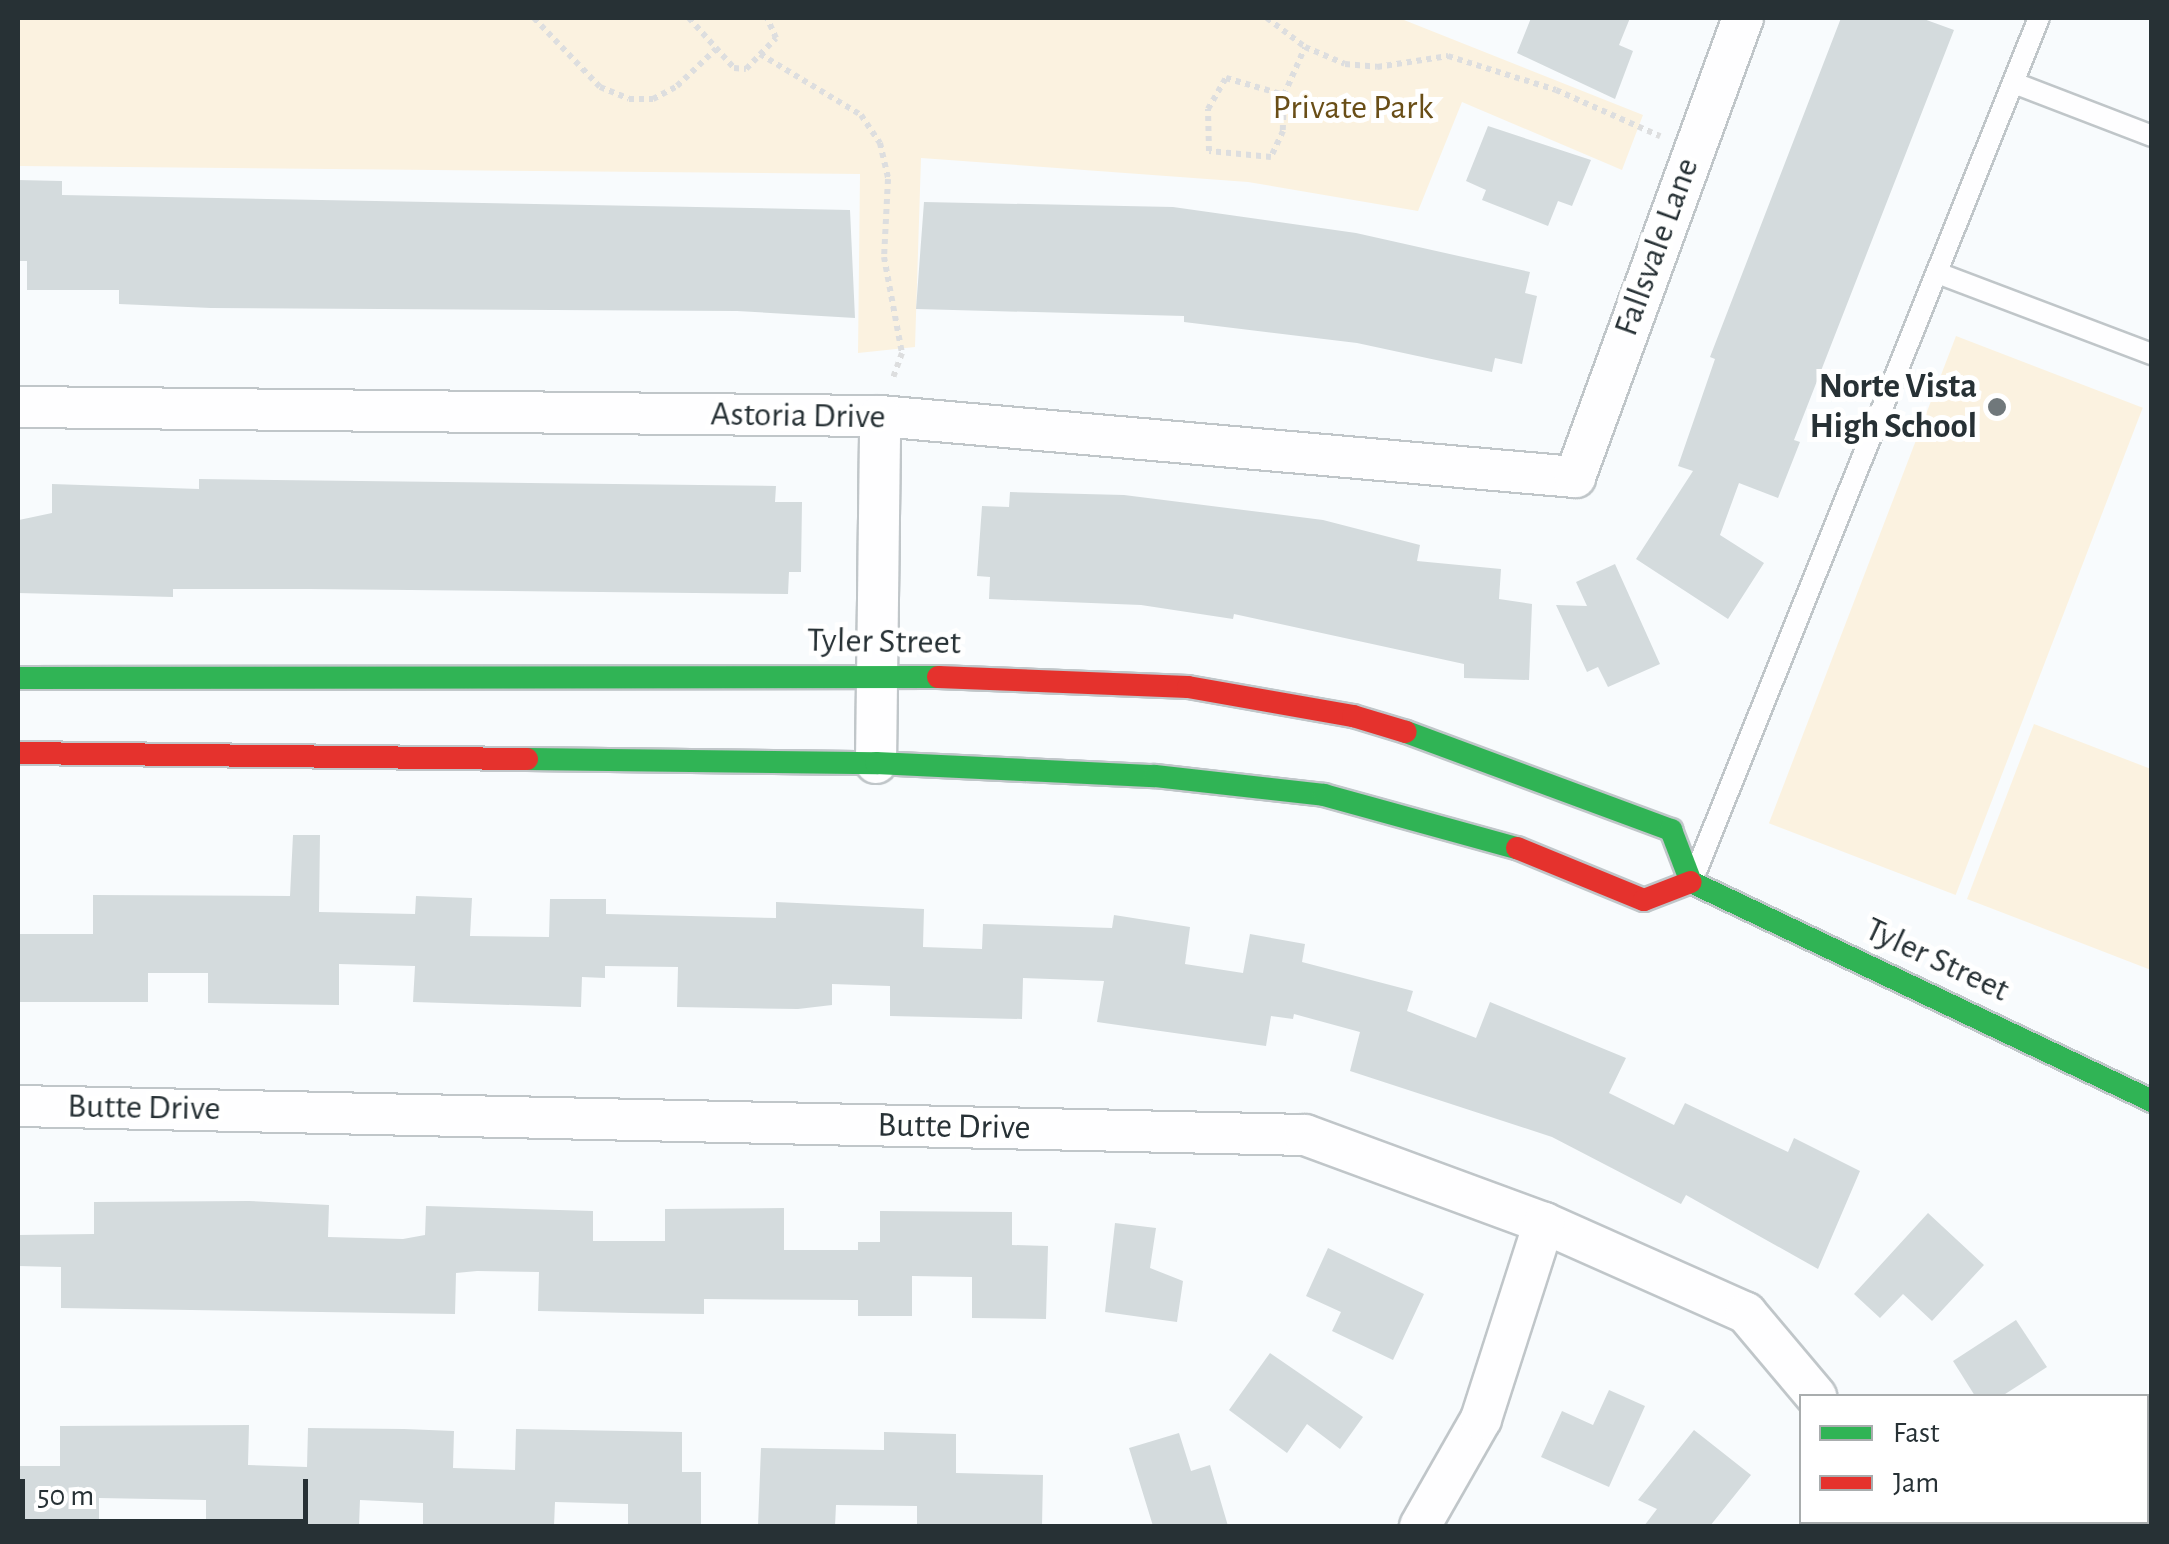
<!DOCTYPE html>
<style>
body{margin:0}
#map{position:relative;width:2169px;height:1544px;overflow:hidden;background:#f8fbfd;font-family:"Alegreya Sans",sans-serif}
div>[style]{position:absolute}
.green>*{inset:0;background:#fbf2e0;transform-origin:0 0}
.building>*{inset:0;background:#d4dbdd}
.path>*{height:6px;margin-top:-3px;transform-origin:0;background:repeating-linear-gradient(90deg,#dddedf 0 5px,transparent 0 10px)}
.roads{filter:drop-shadow(2px 0 #c0c6c9) drop-shadow(-2px 0 #c0c6c9) drop-shadow(0 2px #c0c6c9) drop-shadow(0 -2px #c0c6c9)}
.lane>*{height:20px;margin:-10px;padding:0 10px;transform-origin:10px;border-radius:10px;background:#fefeff}
.street>*{height:40px;margin:-20px;padding:0 20px;transform-origin:20px;border-radius:20px;background:#fefeff}
.fast>*{height:22px;margin:-11px;padding:0 11px;transform-origin:11px;border-radius:11px;background:#30b455}
.jam>*{height:22px;margin:-11px;padding:0 11px;transform-origin:11px;border-radius:11px;background:#e5322d}
.dots>*{width:28px;height:28px;translate:-50% -50%;box-sizing:border-box;border:5px solid #fff;border-radius:50%}
span{translate:-50% -50%;white-space:nowrap;text-align:center;line-height:1.15;-webkit-text-stroke:10px #fff;paint-order:stroke}
.park-label{font-size:35px;color:#694e17}
.street-label{font-size:35px;color:#273135}
.poi-label{font-size:35px;color:#273135;font-weight:700}
.right{translate:-100% -50%;text-align:right}
.frame{position:absolute;inset:0;border:20px solid #273135;pointer-events:none}
.legend{position:absolute;left:1799px;top:1394px;width:350px;height:130px;box-sizing:border-box;background:#fff;border:2px solid #a9adae;margin:0;padding:12px 18px;list-style:none;font-size:30px;color:#273135}
.legend li{display:flex;align-items:center;gap:20px;height:50px}
.legend b{width:50px;border:2px solid #a9adae}
.scale{position:absolute;left:20px;top:1479px;width:288px;height:45px;box-sizing:border-box;border:5px solid #273135;border-top:0;padding-left:12px;font-size:30px;line-height:35px;white-space:nowrap;color:#273135;-webkit-text-stroke:8px #fff;paint-order:stroke}
</style>
<div id="map">
<div class="green">
<div style="clip-path:polygon(18px 18px,1399px 18px,1643px 115px,1622px 170px,1462px 102px,1418px 211px,1248px 182px,921px 158px,915px 347px,858px 353px,860px 174px,18px 166px)"></div>
<div style="left:1956px;top:336px;width:200px;height:522px;rotate:21deg"></div>
<div style="clip-path:polygon(2034px 724px,2151px 769px,2151px 970px,1967px 899px)"></div>
</div>
<div class="building">
<div style="clip-path:polygon(1531px 18px,1630px 18px,1619px 45px,1633px 51px,1615px 99px,1517px 53px)"></div>
<div style="clip-path:polygon(1841px 18px,1921px 18px,1954px 30px,1794px 440px,1800px 442px,1778px 498px,1739px 483px,1720px 535px,1764px 563px,1728px 619px,1636px 559px,1693px 471px,1678px 466px,1715px 359px,1710px 357px)"></div>
<div style="clip-path:polygon(1488px 126px,1591px 160px,1572px 206px,1558px 201px,1548px 226px,1482px 200px,1486px 190px,1466px 181px)"></div>
<div style="clip-path:polygon(18px 180px,62px 181px,62px 195px,850px 210px,855px 318px,737px 311px,211px 308px,119px 304px,119px 290px,27px 290px,27px 261px,18px 261px)"></div>
<div style="clip-path:polygon(924px 202px,1173px 207px,1356px 233px,1530px 272px,1525px 293px,1537px 296px,1522px 364px,1495px 358px,1492px 372px,1357px 343px,1184px 322px,1184px 316px,916px 309px)"></div>
<div style="clip-path:polygon(199px 479px,776px 486px,775px 502px,802px 502px,801px 572px,789px 572px,788px 594px,309px 589px,173px 589px,173px 597px,18px 593px,19px 520px,52px 513px,52px 484px,199px 489px)"></div>
<div style="clip-path:polygon(1010px 492px,1124px 495px,1323px 520px,1420px 545px,1417px 561px,1501px 569px,1499px 599px,1532px 604px,1529px 680px,1464px 678px,1464px 664px,1234px 614px,1233px 619px,1141px 605px,989px 599px,990px 577px,977px 576px,982px 506px,1009px 507px)"></div>
<div style="clip-path:polygon(1615px 564px,1660px 664px,1608px 687px,1598px 667px,1587px 672px,1556px 605px,1587px 606px,1576px 582px)"></div>
<div style="clip-path:polygon(293px 835px,320px 835px,319px 912px,415px 914px,416px 896px,472px 898px,470px 936px,549px 937px,550px 899px,606px 899px,606px 914px,776px 918px,776px 902px,924px 909px,923px 947px,982px 949px,983px 924px,1112px 928px,1114px 915px,1190px 927px,1185px 964px,1243px 973px,1250px 934px,1305px 944px,1302px 962px,1413px 991px,1407px 1011px,1476px 1038px,1490px 1002px,1626px 1058px,1609px 1093px,1674px 1125px,1685px 1103px,1788px 1152px,1794px 1138px,1860px 1171px,1818px 1269px,1686px 1195px,1681px 1204px,1552px 1137px,1350px 1071px,1360px 1032px,1294px 1014px,1293px 1019px,1271px 1016px,1266px 1046px,1097px 1022px,1104px 981px,1023px 978px,1022px 1019px,890px 1016px,890px 986px,832px 984px,832px 1005px,798px 1009px,677px 1007px,678px 967px,605px 966px,605px 978px,582px 977px,581px 1007px,413px 1002px,415px 966px,339px 964px,339px 1005px,208px 1003px,208px 973px,148px 973px,148px 1002px,18px 1002px,18px 934px,93px 934px,93px 895px,290px 896px)"></div>
<div style="clip-path:polygon(249px 1201px,329px 1205px,328px 1237px,403px 1239px,425px 1235px,426px 1206px,593px 1211px,593px 1241px,665px 1241px,665px 1209px,784px 1208px,784px 1250px,858px 1250px,858px 1242px,880px 1242px,880px 1211px,1012px 1212px,1012px 1245px,1048px 1246px,1046px 1319px,972px 1318px,972px 1277px,912px 1276px,912px 1316px,858px 1316px,858px 1300px,704px 1299px,704px 1314px,631px 1313px,538px 1311px,539px 1272px,477px 1271px,456px 1273px,455px 1314px,61px 1308px,61px 1267px,18px 1266px,18px 1235px,94px 1234px,94px 1202px)"></div>
<div style="clip-path:polygon(1928px 1213px,1984px 1265px,1932px 1321px,1903px 1294px,1880px 1318px,1854px 1294px)"></div>
<div style="clip-path:polygon(1115px 1223px,1156px 1228px,1150px 1268px,1183px 1281px,1177px 1322px,1105px 1312px)"></div>
<div style="clip-path:polygon(1328px 1248px,1424px 1294px,1393px 1360px,1332px 1331px,1341px 1312px,1306px 1296px)"></div>
<div style="clip-path:polygon(2016px 1320px,2047px 1367px,2002px 1396px,1975px 1396px,1953px 1361px)"></div>
<div style="clip-path:polygon(1270px 1353px,1363px 1417px,1340px 1449px,1307px 1424px,1287px 1453px,1229px 1410px)"></div>
<div style="clip-path:polygon(1609px 1390px,1645px 1406px,1609px 1487px,1541px 1457px,1562px 1411px,1593px 1425px)"></div>
<div style="clip-path:polygon(249px 1425px,248px 1465px,307px 1467px,308px 1428px,404px 1429px,454px 1431px,453px 1468px,515px 1470px,516px 1429px,682px 1432px,682px 1472px,701px 1472px,701px 1526px,628px 1526px,628px 1504px,555px 1502px,554px 1526px,423px 1526px,423px 1503px,360px 1500px,359px 1526px,206px 1526px,206px 1500px,99px 1498px,99px 1526px,18px 1526px,18px 1466px,60px 1466px,60px 1426px)"></div>
<div style="clip-path:polygon(1694px 1430px,1751px 1475px,1710px 1526px,1644px 1526px,1657px 1509px,1638px 1500px)"></div>
<div style="clip-path:polygon(884px 1432px,956px 1434px,956px 1473px,1043px 1475px,1042px 1526px,917px 1526px,917px 1506px,836px 1505px,835px 1526px,758px 1526px,761px 1448px,884px 1450px)"></div>
<div style="clip-path:polygon(1179px 1433px,1191px 1471px,1210px 1465px,1228px 1526px,1153px 1526px,1129px 1448px)"></div>
</div>
<div class="path">
<div style="left:534px;top:18px;width:95px;rotate:46.3deg"></div>
<div style="left:600px;top:87px;width:31px;rotate:22deg"></div>
<div style="left:629px;top:99px;width:24px"></div>
<div style="left:653px;top:99px;width:27px;rotate:-28deg"></div>
<div style="left:677px;top:86px;width:54px;rotate:-43.5deg"></div>
<div style="left:689px;top:18px;width:67px;rotate:48deg"></div>
<div style="left:734px;top:68px;width:12px;rotate:5deg"></div>
<div style="left:746px;top:69px;width:43px;rotate:-45.9deg"></div>
<div style="left:776px;top:38px;width:22px;rotate:-114deg"></div>
<div style="left:1267px;top:18px;width:48px;rotate:37.3deg"></div>
<div style="left:1305px;top:47px;width:43px;rotate:23deg"></div>
<div style="left:1345px;top:64px;width:32px;rotate:5deg"></div>
<div style="left:1377px;top:67px;width:72px;rotate:-8.8deg"></div>
<div style="left:1448px;top:56px;width:113px;rotate:17.5deg"></div>
<div style="left:1556px;top:90px;width:114px;rotate:23.9deg"></div>
<div style="left:760px;top:54px;width:118px;rotate:31.1deg"></div>
<div style="left:861px;top:115px;width:34px;rotate:56deg"></div>
<div style="left:880px;top:143px;width:37px;rotate:77deg"></div>
<div style="left:888px;top:179px;width:78px;rotate:92.9deg"></div>
<div style="left:884px;top:257px;width:98px;rotate:79.4deg"></div>
<div style="left:902px;top:353px;width:29px;rotate:110deg"></div>
<div style="left:1226px;top:78px;width:60px;rotate:16.3deg"></div>
<div style="left:1284px;top:95px;width:36px;rotate:92deg"></div>
<div style="left:1283px;top:131px;width:29px;rotate:115deg"></div>
<div style="left:1271px;top:157px;width:62px;rotate:-174.5deg"></div>
<div style="left:1209px;top:151px;width:42px;rotate:-91.4deg"></div>
<div style="left:1208px;top:109px;width:36px;rotate:-60deg"></div>
<div style="left:1284px;top:95px;width:52px;rotate:-66.4deg"></div>
</div>
<div class="roads">
<div class="lane">
<div style="left:2014px;top:83px;width:148px;rotate:21deg"></div>
<div style="left:1940px;top:274px;width:227px;rotate:20.7deg"></div>
<div style="left:1697px;top:869px;width:917px;rotate:-68.11deg"></div>
</div>
<div class="street">
<div style="left:18px;top:407px;width:862px;rotate:0.6deg"></div>
<div style="left:880px;top:416px;width:698px;rotate:5.02deg"></div>
<div style="left:1575px;top:477px;width:489px;rotate:-69.9deg"></div>
<div style="left:876px;top:763px;width:347px;rotate:-89.3deg"></div>
<div style="left:18px;top:1106px;width:1287px;rotate:1.29deg"></div>
<div style="left:1305px;top:1135px;width:255px;rotate:20.2deg"></div>
<div style="left:1544px;top:1223px;width:221px;rotate:24deg"></div>
<div style="left:1746px;top:1313px;width:109px;rotate:49.9deg"></div>
<div style="left:1916px;top:1522px;width:5px;rotate:53deg"></div>
<div style="left:1420px;top:1526px;width:123px;rotate:-60.3deg"></div>
<div style="left:1481px;top:1419px;width:206px;rotate:-72.2deg"></div>
</div>
<div class="fast">
<div style="left:18px;top:678px;width:920px;rotate:-0.06deg"></div>
<div style="left:1406px;top:732px;width:283px;rotate:20.3deg"></div>
<div style="left:1671px;top:830px;width:56px;rotate:69deg"></div>
<div style="left:1691px;top:882px;width:510px;rotate:25.41deg"></div>
<div style="left:527px;top:759px;width:349px;rotate:0.7deg"></div>
<div style="left:876px;top:763px;width:279px;rotate:2.7deg"></div>
<div style="left:1155px;top:776px;width:170px;rotate:6.4deg"></div>
<div style="left:1324px;top:795px;width:200px;rotate:15.4deg"></div>
</div>
<div class="jam">
<div style="left:938px;top:677px;width:250px;rotate:2.3deg"></div>
<div style="left:1188px;top:687px;width:168px;rotate:10deg"></div>
<div style="left:1353px;top:716px;width:55px;rotate:16.8deg"></div>
<div style="left:18px;top:753px;width:509px;rotate:0.68deg"></div>
<div style="left:1517px;top:848px;width:137px;rotate:22.3deg"></div>
<div style="left:1644px;top:900px;width:50px;rotate:-21deg"></div>
</div>
</div>
<div class="dots">
<div style="left:1997px;top:407px;background:#70787b"></div>
</div>
<div class="park-label">
<span style="left:1353px;top:108px">Private Park</span>
</div>
<div class="street-label">
<span style="left:1657px;top:247px;rotate:-70deg">Fallsvale Lane</span>
<span style="left:798px;top:416px;rotate:1deg">Astoria Drive</span>
<span style="left:884px;top:642px;rotate:1deg">Tyler Street</span>
<span style="left:1937px;top:960px;rotate:25deg">Tyler Street</span>
<span style="left:144px;top:1108px;rotate:1deg">Butte Drive</span>
<span style="left:954px;top:1127px;rotate:1deg">Butte Drive</span>
</div>
<div class="poi-label">
<span class="right" style="left:1977px;top:407px">Norte Vista<br>High School</span>
</div>
<div class="frame"></div>
<ul class="legend">
<li><b style="height:12px;background:#30b455"></b>Fast</li>
<li><b style="height:12px;background:#e5322d"></b>Jam</li>
</ul>
<div class="scale">50 m</div>
</div>
